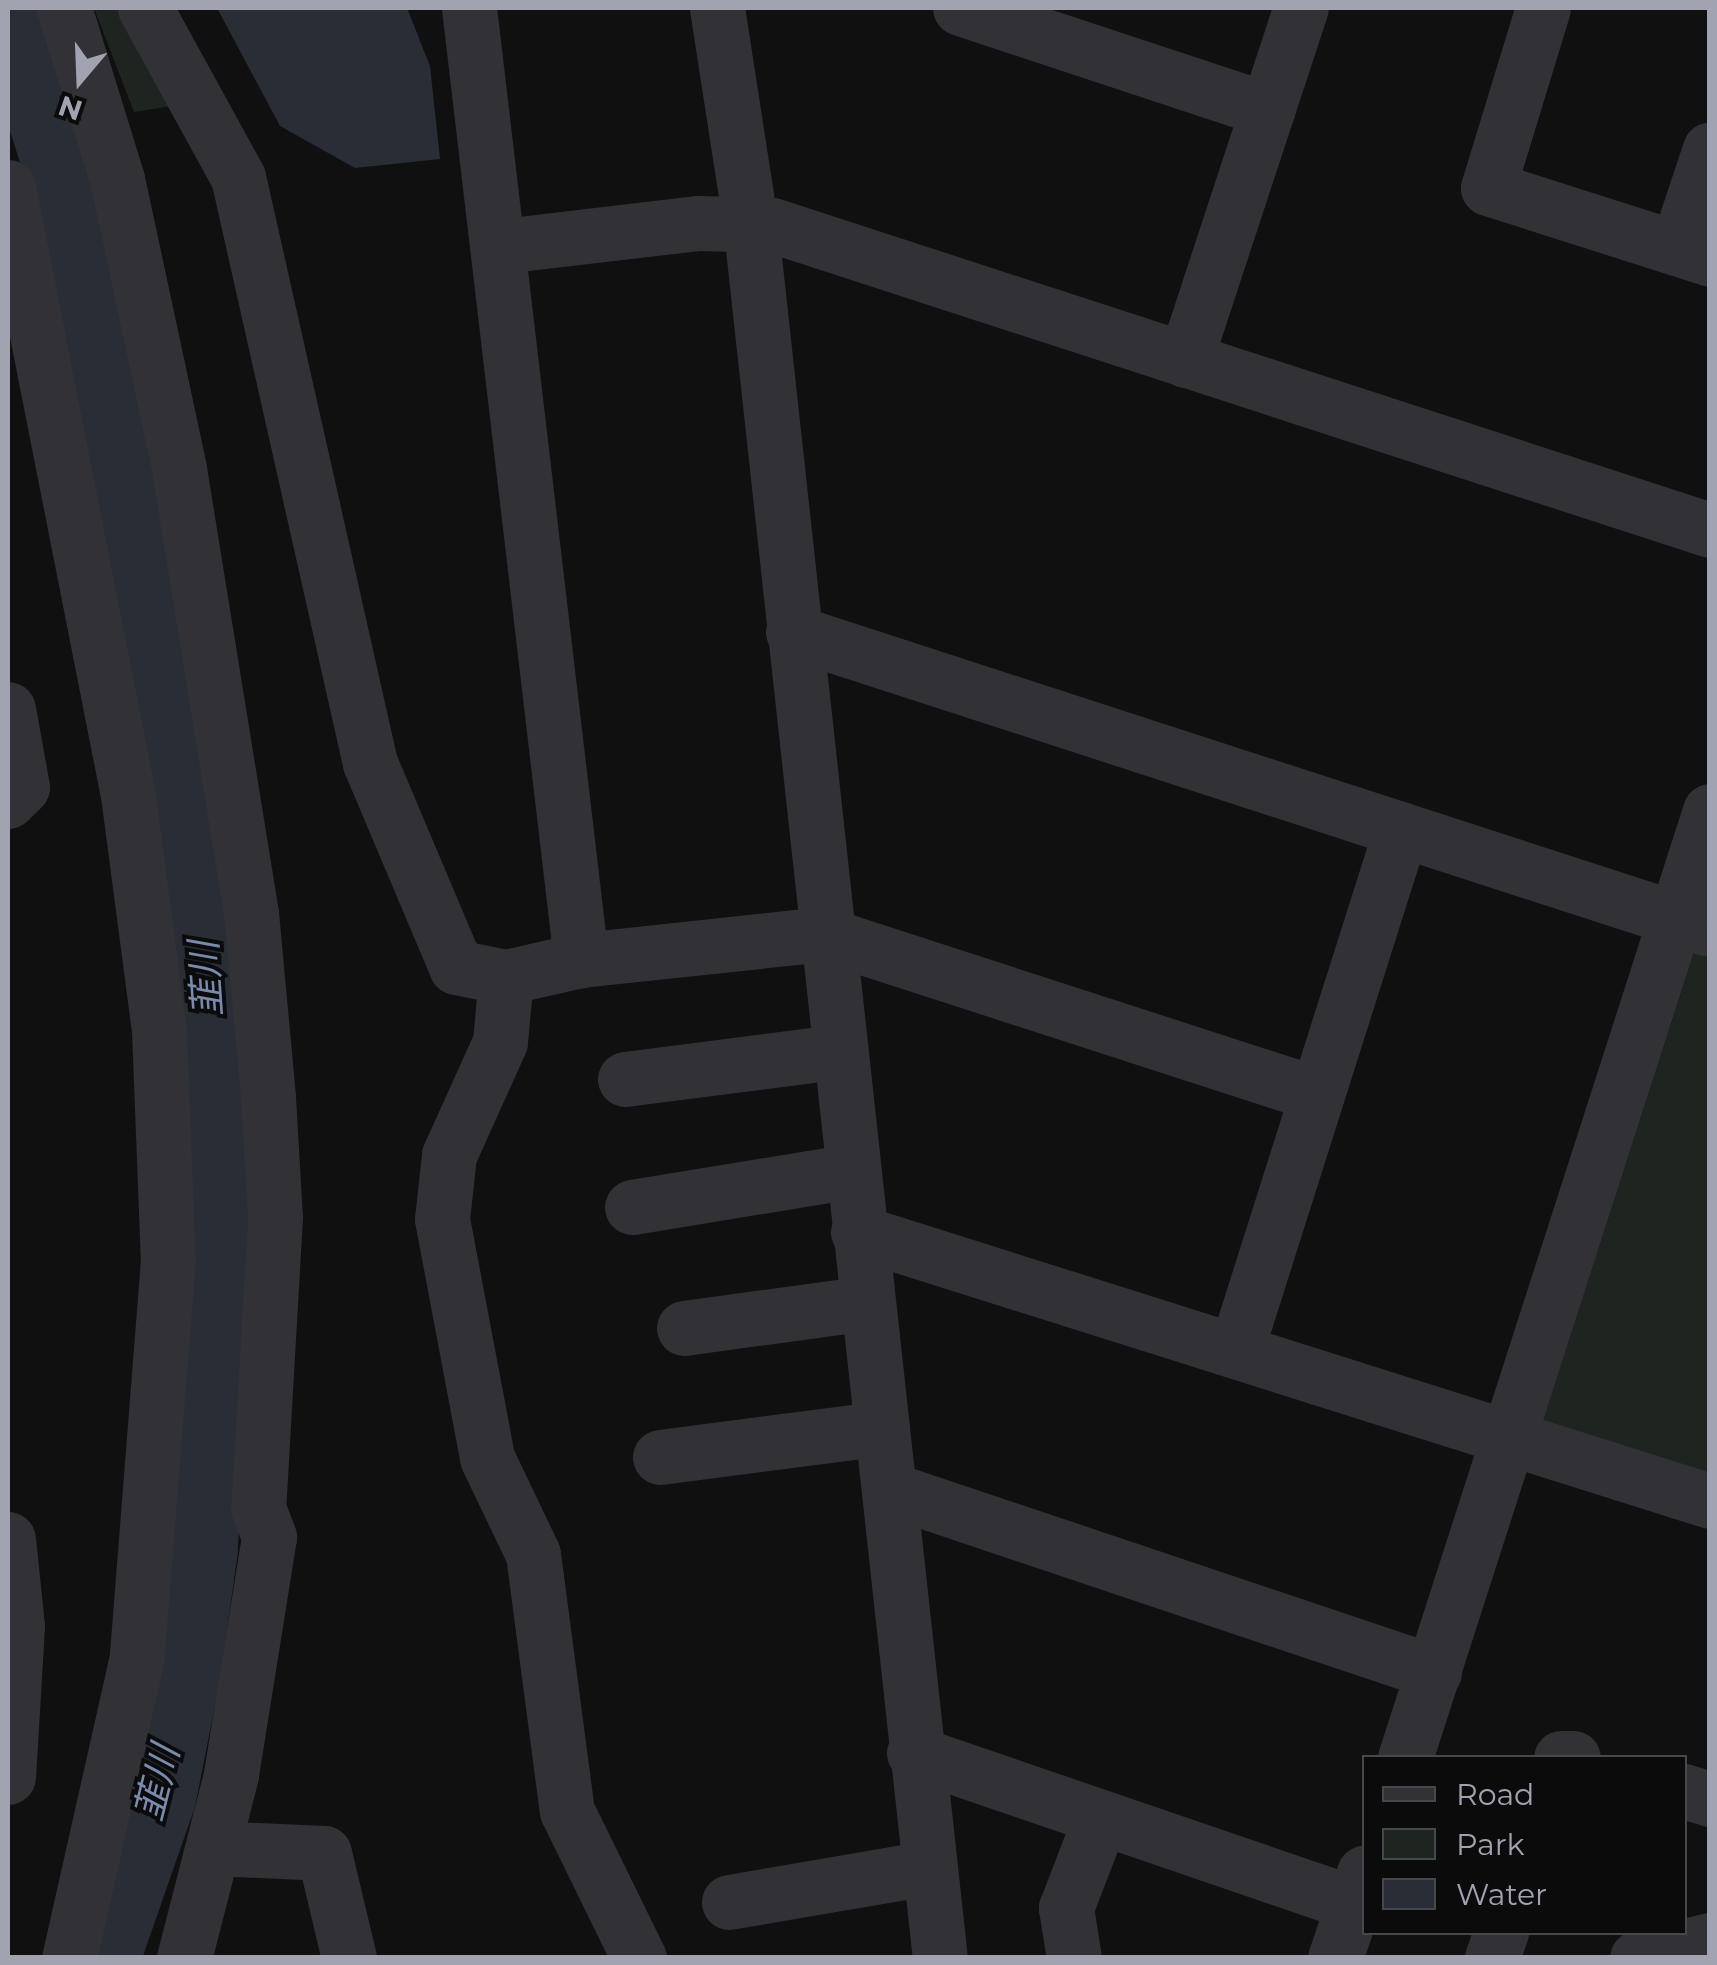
<!DOCTYPE html>
<meta charset="utf-8">
<style>
body{margin:0}
#map{position:relative;width:1717px;height:1965px;overflow:hidden;background:#101011;font-family:Montserrat,"Noto Sans JP",sans-serif}
div>[style]{position:absolute}
.green>*{inset:0;background:#1e2520}
.water>*{inset:0;background:#292d36}
.river>*{height:75px;margin:-37.5px;padding:0 37.5px;transform-origin:37.5px;border-radius:37.5px;background:#292d36}
.minor>*{height:55px;margin:-27.5px;padding:0 27.5px;transform-origin:27.5px;border-radius:27.5px;background:#313136}
span{translate:-50% -50%;white-space:nowrap;text-align:center;line-height:1.15;-webkit-text-stroke:8px #0b0b0c;paint-order:stroke}
.water-label{font-size:38px;color:#798aac;font-style:italic}
.frame{position:absolute;inset:0;border:10px solid #a1a3b1;pointer-events:none}
.legend{position:absolute;left:1362px;top:1755px;width:325px;height:180px;box-sizing:border-box;background:#0b0b0c;border:2px solid #47484e;margin:0;padding:12px 18px;list-style:none;font-size:30px;color:#a1a3b1}
.legend li{display:flex;align-items:center;gap:20px;height:50px}
.legend b{width:50px;border:2px solid #47484e}
.north{position:absolute;left:30px;top:30px;width:100px;height:100px;-webkit-text-stroke:8px #0b0b0c;paint-order:stroke;rotate:199deg;font-size:28px;font-weight:700;line-height:40px;text-align:center;color:#a1a3b1}
.north::after{content:'';display:block;margin:auto;width:35px;height:45px;background:#a1a3b1;clip-path:polygon(50% 0,100% 100%,50% 72%,0 100%)}
</style>
<div id="map">
<div class="green">
<div style="clip-path:polygon(94px 8px,126px 8px,178px 105px,134px 112px)"></div>
<div style="clip-path:polygon(1694px 953px,1709px 958px,1709px 1486px,1540px 1430px)"></div>
</div>
<div class="water">
<div style="clip-path:polygon(217px 8px,407px 8px,430px 66px,440px 159px,355px 168px,280px 126px)"></div>
</div>
<div class="river">
<div style="left:10px;top:8px;width:205px;rotate:72.4deg"></div>
<div style="left:72px;top:203px;width:265px;rotate:77.8deg"></div>
<div style="left:128px;top:462px;width:436px;rotate:80.6deg"></div>
<div style="left:199px;top:892px;width:278px;rotate:85.5deg"></div>
<div style="left:221px;top:1169px;width:381px;rotate:93.2deg"></div>
<div style="left:200px;top:1549px;width:128px;rotate:98.1deg"></div>
<div style="left:182px;top:1676px;width:123px;rotate:101.2deg"></div>
<div style="left:158px;top:1797px;width:170px;rotate:109.2deg"></div>
</div>
<div class="minor">
<div style="left:64px;top:8px;width:179px;rotate:72.8deg"></div>
<div style="left:117px;top:179px;width:297px;rotate:77.9deg"></div>
<div style="left:179px;top:469px;width:450px;rotate:80.8deg"></div>
<div style="left:251px;top:913px;width:185px;rotate:84.7deg"></div>
<div style="left:268px;top:1097px;width:120px;rotate:86.7deg"></div>
<div style="left:275px;top:1217px;width:291px;rotate:93.3deg"></div>
<div style="left:258px;top:1508px;width:31px;rotate:69deg"></div>
<div style="left:269px;top:1537px;width:241px;rotate:99.1deg"></div>
<div style="left:231px;top:1775px;width:189px;rotate:104.4deg"></div>
<div style="left:145px;top:8px;width:193px;rotate:61.2deg"></div>
<div style="left:238px;top:177px;width:601px;rotate:77.31deg"></div>
<div style="left:370px;top:763px;width:221px;rotate:67.1deg"></div>
<div style="left:456px;top:967px;width:51px;rotate:11.3deg"></div>
<div style="left:506px;top:977px;width:77px;rotate:-12.8deg"></div>
<div style="left:469px;top:8px;width:959px;rotate:83.29deg"></div>
<div style="left:581px;top:960px;width:243px;rotate:-6.1deg"></div>
<div style="left:823px;top:934px;width:519px;rotate:17.95deg"></div>
<div style="left:717px;top:8px;width:216px;rotate:81.2deg"></div>
<div style="left:750px;top:221px;width:1747px;rotate:83.76deg"></div>
<div style="left:960px;top:8px;width:324px;rotate:18.3deg"></div>
<div style="left:1543px;top:8px;width:188px;rotate:107deg"></div>
<div style="left:1488px;top:188px;width:233px;rotate:17.7deg"></div>
<div style="left:8px;top:187px;width:620px;rotate:78.84deg"></div>
<div style="left:128px;top:795px;width:237px;rotate:82.5deg"></div>
<div style="left:159px;top:1030px;width:230px;rotate:87.8deg"></div>
<div style="left:168px;top:1260px;width:398px;rotate:94.5deg"></div>
<div style="left:137px;top:1657px;width:309px;rotate:102.7deg"></div>
<div style="left:502px;top:246px;width:198px;rotate:-6.7deg"></div>
<div style="left:699px;top:223px;width:73px;rotate:1.6deg"></div>
<div style="left:772px;top:225px;width:986px;rotate:18.01deg"></div>
<div style="left:1677px;top:248px;width:104px;rotate:-71.6deg"></div>
<div style="left:1185px;top:360px;width:371px;rotate:-71.8deg"></div>
<div style="left:793px;top:632px;width:962px;rotate:17.98deg"></div>
<div style="left:8px;top:709px;width:79px;rotate:79.8deg"></div>
<div style="left:22px;top:787px;width:20px;rotate:135deg"></div>
<div style="left:506px;top:977px;width:65px;rotate:95.3deg"></div>
<div style="left:500px;top:1042px;width:124px;rotate:114.3deg"></div>
<div style="left:449px;top:1155px;width:64px;rotate:96.2deg"></div>
<div style="left:442px;top:1219px;width:243px;rotate:79.3deg"></div>
<div style="left:487px;top:1458px;width:106px;rotate:64.4deg"></div>
<div style="left:533px;top:1554px;width:259px;rotate:82.5deg"></div>
<div style="left:567px;top:1811px;width:164px;rotate:63.9deg"></div>
<div style="left:625px;top:1079px;width:214px;rotate:-7.3deg"></div>
<div style="left:632px;top:1207px;width:222px;rotate:-9.3deg"></div>
<div style="left:858px;top:1232px;width:893px;rotate:17.52deg"></div>
<div style="left:684px;top:1328px;width:185px;rotate:-7.8deg"></div>
<div style="left:1236px;top:1350px;width:546px;rotate:-72.4deg"></div>
<div style="left:660px;top:1457px;width:224px;rotate:-7.4deg"></div>
<div style="left:889px;top:1489px;width:575px;rotate:18.56deg"></div>
<div style="left:8px;top:1539px;width:87px;rotate:84.1deg"></div>
<div style="left:17px;top:1626px;width:151px;rotate:93.4deg"></div>
<div style="left:914px;top:1753px;width:465px;rotate:18.9deg"></div>
<div style="left:1405px;top:1758px;width:995px;rotate:-72.15deg"></div>
<div style="left:1561px;top:1758px;width:12px"></div>
<div style="left:1684px;top:1791px;width:27px;rotate:17deg"></div>
<div style="left:213px;top:1848px;width:111px;rotate:2.6deg"></div>
<div style="left:324px;top:1853px;width:108px;rotate:76.6deg"></div>
<div style="left:729px;top:1902px;width:202px;rotate:-9.7deg"></div>
<div style="left:1074px;top:1958px;width:51px;rotate:-99.1deg"></div>
<div style="left:1066px;top:1908px;width:97px;rotate:-69deg"></div>
<div style="left:1335px;top:1958px;width:90px;rotate:-71.2deg"></div>
<div style="left:1492px;top:1958px;width:28px;rotate:-71deg"></div>
<div style="left:1637px;top:1958px;width:75px;rotate:-13.9deg"></div>
</div>
<div class="water-label">
<span style="left:206px;top:979px;rotate:-94deg">韮川</span>
<span style="left:157px;top:1783px;rotate:-76deg">韮川</span>
</div>
<div class="frame"></div>
<ul class="legend">
<li><b style="height:12px;background:#313136"></b>Road</li>
<li><b style="height:28px;background:#1e2520"></b>Park</li>
<li><b style="height:28px;background:#292d36"></b>Water</li>
</ul>
<div class="north">N</div>
</div>
